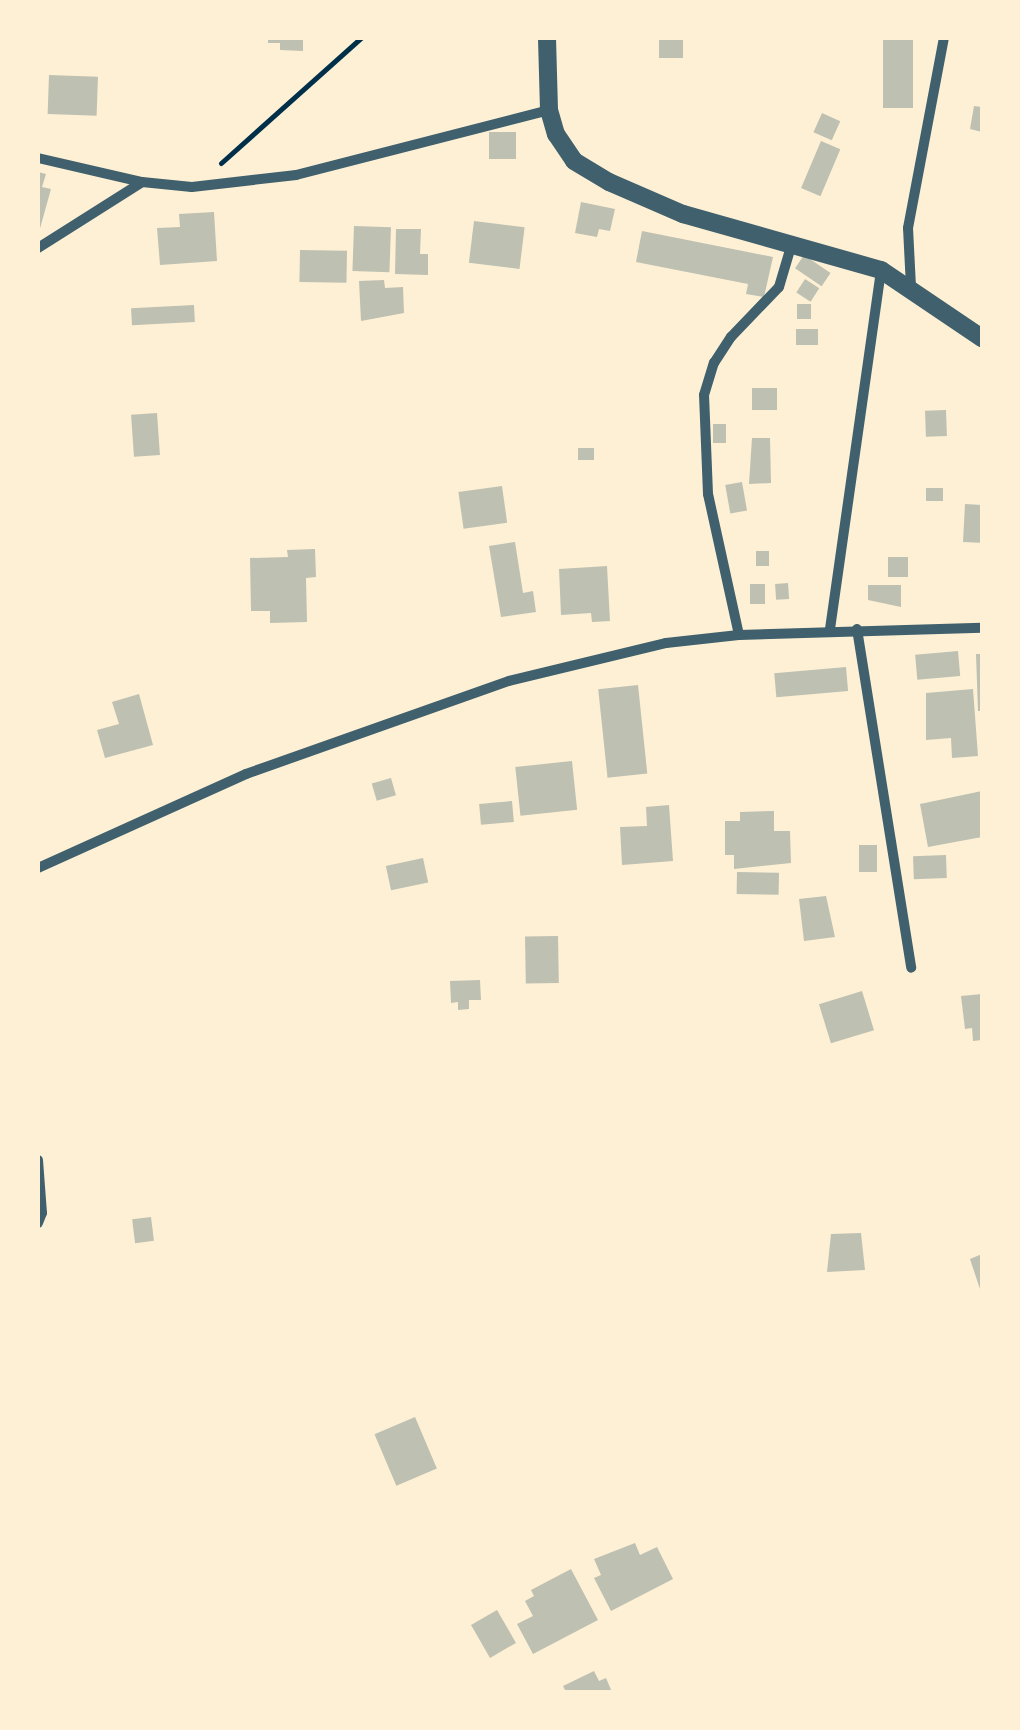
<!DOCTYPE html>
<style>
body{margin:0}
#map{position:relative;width:1020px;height:1730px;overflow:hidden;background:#fdf0d5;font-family:Raleway,sans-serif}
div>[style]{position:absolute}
.building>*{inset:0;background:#bec0b2;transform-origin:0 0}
.path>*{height:5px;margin:-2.5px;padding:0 2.5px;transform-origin:2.5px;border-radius:2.5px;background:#003049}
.minor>*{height:10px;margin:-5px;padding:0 5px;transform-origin:5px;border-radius:5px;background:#3f606c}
.tertiary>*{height:18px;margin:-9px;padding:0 9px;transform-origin:9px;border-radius:9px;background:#3f606c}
span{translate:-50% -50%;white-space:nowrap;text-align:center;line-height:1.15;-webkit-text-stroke:10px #fdf0d5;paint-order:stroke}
.frame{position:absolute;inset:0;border:40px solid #fdf0d5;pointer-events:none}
</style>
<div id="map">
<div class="building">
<div style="clip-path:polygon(268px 38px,303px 38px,303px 51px,280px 50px,280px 43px,268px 43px)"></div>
<div style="left:659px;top:38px;width:24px;height:20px"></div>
<div style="left:883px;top:38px;width:30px;height:70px"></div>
<div style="left:49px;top:75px;width:49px;height:39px;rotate:2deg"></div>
<div style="clip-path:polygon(974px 106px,982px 107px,982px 132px,970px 129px)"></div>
<div style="left:822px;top:113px;width:20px;height:21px;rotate:24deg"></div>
<div style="left:489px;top:132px;width:27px;height:27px"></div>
<div style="left:821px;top:141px;width:21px;height:51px;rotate:23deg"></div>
<div style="clip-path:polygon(38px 172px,46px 174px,42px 187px,51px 189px,39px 232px)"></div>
<div style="clip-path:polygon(581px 202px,615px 209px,610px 231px,599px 229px,597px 237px,575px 233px)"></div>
<div style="clip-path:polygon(214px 212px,217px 261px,160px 265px,157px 228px,180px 227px,179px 214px)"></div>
<div style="left:474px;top:221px;width:51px;height:42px;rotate:7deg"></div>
<div style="left:354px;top:226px;width:37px;height:45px;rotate:2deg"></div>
<div style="clip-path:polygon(396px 229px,421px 229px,420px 254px,428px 254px,428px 275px,395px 274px)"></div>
<div style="clip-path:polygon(642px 231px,773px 257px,764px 297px,746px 294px,748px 284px,636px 262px)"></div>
<div style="left:300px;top:250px;width:47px;height:32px;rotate:1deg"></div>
<div style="left:804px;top:255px;width:32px;height:16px;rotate:34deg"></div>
<div style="left:805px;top:279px;width:17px;height:16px;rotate:33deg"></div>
<div style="clip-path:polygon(384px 280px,385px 288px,403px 287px,404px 313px,361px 321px,359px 281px)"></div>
<div style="left:797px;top:304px;width:14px;height:15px"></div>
<div style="left:194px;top:305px;width:17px;height:63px;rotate:87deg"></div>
<div style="left:796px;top:329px;width:22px;height:16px"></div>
<div style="left:752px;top:388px;width:25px;height:22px"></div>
<div style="left:946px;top:410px;width:26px;height:21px;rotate:88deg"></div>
<div style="left:157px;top:413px;width:42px;height:26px;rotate:86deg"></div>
<div style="left:713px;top:424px;width:13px;height:19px"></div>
<div style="clip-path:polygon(752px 438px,770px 438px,771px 483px,749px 484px)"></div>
<div style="left:578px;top:448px;width:16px;height:12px"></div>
<div style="left:742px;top:482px;width:29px;height:17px;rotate:80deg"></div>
<div style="left:502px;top:486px;width:37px;height:44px;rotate:82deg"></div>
<div style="left:926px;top:488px;width:17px;height:13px"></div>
<div style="left:965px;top:504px;width:17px;height:38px;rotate:3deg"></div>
<div style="clip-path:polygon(515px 542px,523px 593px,533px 591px,536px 612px,501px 617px,489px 546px)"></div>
<div style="clip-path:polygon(315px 549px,316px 577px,306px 578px,307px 622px,270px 623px,270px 611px,251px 611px,250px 558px,288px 557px,287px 550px)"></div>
<div style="left:756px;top:551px;width:13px;height:15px"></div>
<div style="left:888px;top:557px;width:20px;height:20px"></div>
<div style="clip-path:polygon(607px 566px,610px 621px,592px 622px,591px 613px,561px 615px,559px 569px)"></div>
<div style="left:788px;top:583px;width:16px;height:13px;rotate:86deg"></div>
<div style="left:750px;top:584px;width:15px;height:20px"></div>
<div style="clip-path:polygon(868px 585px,901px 585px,901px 607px,868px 600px)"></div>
<div style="left:958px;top:651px;width:25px;height:43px;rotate:85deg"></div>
<div style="clip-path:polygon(976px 654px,982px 654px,982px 711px,978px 711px)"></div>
<div style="left:846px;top:667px;width:24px;height:72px;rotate:85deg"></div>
<div style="left:638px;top:685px;width:89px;height:40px;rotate:84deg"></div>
<div style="clip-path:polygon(973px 689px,978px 756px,952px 758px,951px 738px,926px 740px,926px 693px)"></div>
<div style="clip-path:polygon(139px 694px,153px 745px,105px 758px,97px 730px,119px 724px,112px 702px)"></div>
<div style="left:572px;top:761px;width:49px;height:57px;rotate:84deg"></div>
<div style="left:391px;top:778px;width:18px;height:20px;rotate:74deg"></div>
<div style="clip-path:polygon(982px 791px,982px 837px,928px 847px,920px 804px)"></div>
<div style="left:512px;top:801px;width:21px;height:33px;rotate:85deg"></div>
<div style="clip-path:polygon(669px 805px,673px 861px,622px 865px,620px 827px,647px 826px,646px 807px)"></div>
<div style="clip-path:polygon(774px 811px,774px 831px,790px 831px,791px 863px,734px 869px,734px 855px,725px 855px,725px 821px,740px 821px,740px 812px)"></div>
<div style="left:859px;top:845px;width:18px;height:27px"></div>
<div style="left:946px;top:855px;width:23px;height:33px;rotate:88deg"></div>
<div style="left:423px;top:858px;width:25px;height:38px;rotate:78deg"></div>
<div style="left:737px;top:872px;width:42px;height:22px;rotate:1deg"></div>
<div style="clip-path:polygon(826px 896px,835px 937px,804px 941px,799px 899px)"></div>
<div style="left:558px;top:936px;width:47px;height:33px;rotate:89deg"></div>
<div style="clip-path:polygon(480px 980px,481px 1000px,469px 1000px,469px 1009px,458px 1010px,458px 1002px,451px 1003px,450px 981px)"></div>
<div style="left:862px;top:991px;width:41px;height:45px;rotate:73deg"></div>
<div style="clip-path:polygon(982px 994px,982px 1040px,973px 1041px,972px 1028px,965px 1029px,961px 996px)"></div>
<div style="left:151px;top:1217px;width:24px;height:19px;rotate:83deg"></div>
<div style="clip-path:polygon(861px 1233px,865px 1270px,827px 1272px,831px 1234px)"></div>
<div style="clip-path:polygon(982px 1254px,982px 1295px,970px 1259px)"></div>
<div style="left:415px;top:1417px;width:56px;height:44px;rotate:67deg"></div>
<div style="clip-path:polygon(635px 1543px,640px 1555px,657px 1547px,673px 1579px,611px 1611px,594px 1578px,601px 1575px,594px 1559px)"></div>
<div style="clip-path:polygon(571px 1569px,598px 1620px,533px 1654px,517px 1624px,533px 1616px,525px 1601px,534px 1596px,531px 1590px)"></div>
<div style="left:497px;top:1610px;width:38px;height:30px;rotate:60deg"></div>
<div style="clip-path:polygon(594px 1671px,599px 1681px,606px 1678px,612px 1692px,566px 1692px,563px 1686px)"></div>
</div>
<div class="path">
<div style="left:221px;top:163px;width:188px;rotate:-41.8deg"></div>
</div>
<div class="minor">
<div style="left:38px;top:158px;width:107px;rotate:13deg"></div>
<div style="left:142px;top:182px;width:50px;rotate:5.7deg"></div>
<div style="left:192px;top:187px;width:105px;rotate:-6.6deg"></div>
<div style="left:296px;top:175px;width:261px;rotate:-14.4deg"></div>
<div style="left:38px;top:248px;width:122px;rotate:-32.3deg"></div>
<div style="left:911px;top:287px;width:59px;rotate:-92.9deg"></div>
<div style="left:908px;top:228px;width:193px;rotate:-79.3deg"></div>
<div style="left:830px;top:629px;width:363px;rotate:-81.9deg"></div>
<div style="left:857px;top:629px;width:343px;rotate:80.9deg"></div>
<div style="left:739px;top:635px;width:144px;rotate:-102.4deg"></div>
<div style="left:708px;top:494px;width:99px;rotate:-92.3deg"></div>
<div style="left:704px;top:395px;width:34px;rotate:-73deg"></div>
<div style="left:714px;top:363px;width:31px;rotate:-57deg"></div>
<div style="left:731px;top:337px;width:69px;rotate:-46.2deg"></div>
<div style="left:779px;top:287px;width:46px;rotate:-73.5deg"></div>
<div style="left:38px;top:868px;width:228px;rotate:-24.3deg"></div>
<div style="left:246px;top:774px;width:279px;rotate:-19.5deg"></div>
<div style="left:509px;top:681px;width:162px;rotate:-13.6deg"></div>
<div style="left:666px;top:643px;width:73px;rotate:-6.3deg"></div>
<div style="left:739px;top:635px;width:243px;rotate:-1.7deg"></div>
<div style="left:38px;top:1160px;width:53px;rotate:85.7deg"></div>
<div style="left:42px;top:1213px;width:11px;rotate:112deg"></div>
</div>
<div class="tertiary">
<div style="left:547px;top:38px;width:72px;rotate:88.4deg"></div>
<div style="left:549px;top:110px;width:25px;rotate:74deg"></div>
<div style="left:556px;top:134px;width:32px;rotate:56deg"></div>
<div style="left:574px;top:161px;width:41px;rotate:31deg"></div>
<div style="left:609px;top:182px;width:81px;rotate:23.4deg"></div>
<div style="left:683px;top:214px;width:206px;rotate:15.8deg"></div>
<div style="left:881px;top:270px;width:122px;rotate:34deg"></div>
</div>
<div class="frame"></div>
</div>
